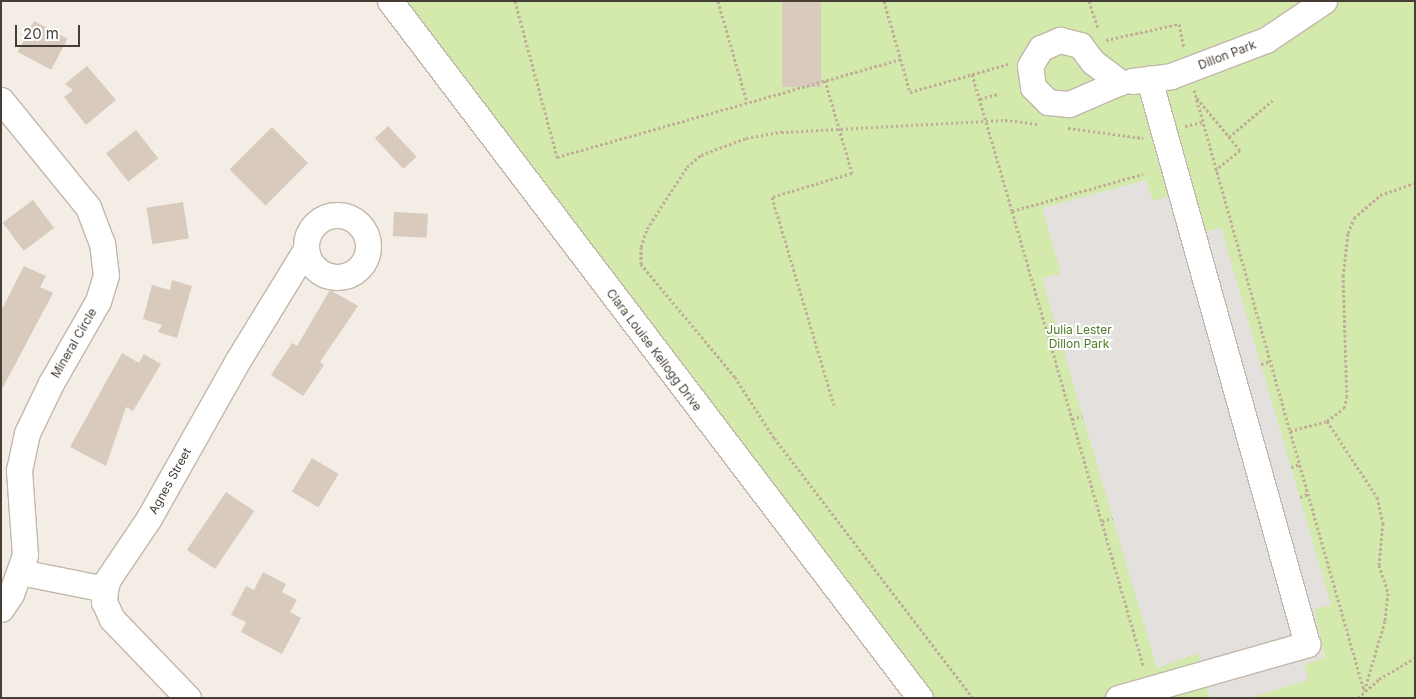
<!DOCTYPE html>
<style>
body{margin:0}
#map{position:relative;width:1416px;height:699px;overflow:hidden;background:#f3ede5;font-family:Inter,sans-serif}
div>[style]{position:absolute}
.green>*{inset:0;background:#d4e9ac}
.parking>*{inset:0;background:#e4e0dd}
.building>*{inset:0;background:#d8cbbd;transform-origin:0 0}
.path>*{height:3px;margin-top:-1.5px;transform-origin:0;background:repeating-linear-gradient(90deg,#c1ae98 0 2.5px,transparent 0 5px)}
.roads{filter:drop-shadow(1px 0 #c2b7aa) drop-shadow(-1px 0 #c2b7aa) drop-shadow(0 1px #c2b7aa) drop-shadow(0 -1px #c2b7aa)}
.minor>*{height:25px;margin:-12.5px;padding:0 12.5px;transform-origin:12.5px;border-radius:12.5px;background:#fff}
.minor>.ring{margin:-12.5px;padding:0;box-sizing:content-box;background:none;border:25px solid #fff;border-radius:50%}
span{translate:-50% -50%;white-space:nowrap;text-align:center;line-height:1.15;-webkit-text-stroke:4px #fff;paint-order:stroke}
.street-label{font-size:12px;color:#463d34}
.park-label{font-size:12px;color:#4e7926}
.frame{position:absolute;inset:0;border:2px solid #463d34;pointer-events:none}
.scale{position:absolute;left:15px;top:25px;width:65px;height:22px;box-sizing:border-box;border:2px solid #463d34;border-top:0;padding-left:6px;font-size:15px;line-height:18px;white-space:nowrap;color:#463d34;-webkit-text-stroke:4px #fff;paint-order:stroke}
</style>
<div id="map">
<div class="green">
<div style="clip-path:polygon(402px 1px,1415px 1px,1415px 698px,933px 698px)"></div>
</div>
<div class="parking">
<div style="clip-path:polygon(1146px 180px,1153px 201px,1190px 189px,1204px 232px,1221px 228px,1331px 604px,1314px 610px,1325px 657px,1304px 665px,1308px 680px,1249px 698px,1210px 698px,1198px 653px,1157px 668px,1042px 278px,1061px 274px,1042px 208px)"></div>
</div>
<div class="building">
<div style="left:782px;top:1px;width:39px;height:86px"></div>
<div style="left:34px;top:21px;width:38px;height:35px;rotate:28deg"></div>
<div style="clip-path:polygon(87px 66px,116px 100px,86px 125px,64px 97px,73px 90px,65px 84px)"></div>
<div style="left:388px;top:126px;width:42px;height:18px;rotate:47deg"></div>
<div style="left:272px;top:127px;width:51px;height:60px;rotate:45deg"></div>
<div style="left:136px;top:130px;width:36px;height:38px;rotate:52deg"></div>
<div style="left:33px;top:200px;width:35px;height:38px;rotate:53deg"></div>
<div style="left:183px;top:202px;width:37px;height:37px;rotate:81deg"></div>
<div style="left:394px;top:212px;width:34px;height:24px;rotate:3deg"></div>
<div style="clip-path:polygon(24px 266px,46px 276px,40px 287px,53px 293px,1px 391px,1px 311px)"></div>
<div style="clip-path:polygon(172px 280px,192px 286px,177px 338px,158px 332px,162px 325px,143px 319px,152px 285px,170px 290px)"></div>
<div style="clip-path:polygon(330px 290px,358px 306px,320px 362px,324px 365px,303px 396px,271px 375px,292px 343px,297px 346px)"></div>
<div style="clip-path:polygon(122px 353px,139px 363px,144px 354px,161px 364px,133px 411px,126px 407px,106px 466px,70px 447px)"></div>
<div style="left:312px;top:458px;width:31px;height:39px;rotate:31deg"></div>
<div style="left:226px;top:492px;width:34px;height:70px;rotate:34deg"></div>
<div style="clip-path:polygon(263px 572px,286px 584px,282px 592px,297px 600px,290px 612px,301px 618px,282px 654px,241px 632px,246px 622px,231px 615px,246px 586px,254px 590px)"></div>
</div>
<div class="path">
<div style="left:515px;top:1px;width:162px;rotate:74.9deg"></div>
<div style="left:557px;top:157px;width:357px;rotate:-15.9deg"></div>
<div style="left:718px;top:1px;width:105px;rotate:74deg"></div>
<div style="left:884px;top:1px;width:95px;rotate:74.1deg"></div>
<div style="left:910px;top:92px;width:102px;rotate:-15.9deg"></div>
<div style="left:1089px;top:1px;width:29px;rotate:72deg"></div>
<div style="left:1106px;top:40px;width:75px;rotate:-12.4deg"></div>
<div style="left:1179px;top:24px;width:24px;rotate:78deg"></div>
<div style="left:972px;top:74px;width:143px;rotate:73.7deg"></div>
<div style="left:1012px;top:211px;width:136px;rotate:-15.8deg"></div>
<div style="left:825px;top:80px;width:97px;rotate:73.8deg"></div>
<div style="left:852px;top:173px;width:84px;rotate:163.3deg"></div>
<div style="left:772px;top:197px;width:217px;rotate:73.4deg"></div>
<div style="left:1194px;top:90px;width:354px;rotate:74.3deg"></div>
<div style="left:1290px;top:431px;width:38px;rotate:-15deg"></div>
<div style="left:1327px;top:421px;width:21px;rotate:-37deg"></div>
<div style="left:1344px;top:408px;width:11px;rotate:-75deg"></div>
<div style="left:1347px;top:397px;width:121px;rotate:-91.9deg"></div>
<div style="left:1343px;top:276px;width:43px;rotate:-83.4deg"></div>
<div style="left:1348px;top:233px;width:16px;rotate:-68deg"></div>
<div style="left:1354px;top:218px;width:35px;rotate:-41deg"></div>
<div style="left:1380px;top:195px;width:37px;rotate:-19deg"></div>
<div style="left:1197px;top:98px;width:67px;rotate:50.4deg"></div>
<div style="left:1240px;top:150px;width:32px;rotate:141deg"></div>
<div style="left:980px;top:99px;width:20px;rotate:-15deg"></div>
<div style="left:1185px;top:126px;width:17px;rotate:-13deg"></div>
<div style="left:1068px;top:128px;width:76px;rotate:7.6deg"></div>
<div style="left:1229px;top:137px;width:57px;rotate:-40.1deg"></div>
<div style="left:1012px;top:211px;width:475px;rotate:73.9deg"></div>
<div style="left:1261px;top:364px;width:10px;rotate:-17deg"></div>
<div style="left:1072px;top:419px;width:11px;rotate:-15deg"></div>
<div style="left:1327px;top:421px;width:91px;rotate:56.7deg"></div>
<div style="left:1377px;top:497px;width:27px;rotate:77deg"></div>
<div style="left:1383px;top:523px;width:42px;rotate:95.4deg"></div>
<div style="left:1379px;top:565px;width:29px;rotate:72deg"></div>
<div style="left:1388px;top:593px;width:28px;rotate:96deg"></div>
<div style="left:1385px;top:621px;width:74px;rotate:106.5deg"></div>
<div style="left:1290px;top:431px;width:270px;rotate:74.1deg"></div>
<div style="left:1291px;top:467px;width:9px;rotate:-18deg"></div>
<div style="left:1300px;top:497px;width:9px;rotate:-21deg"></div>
<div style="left:1102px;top:521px;width:11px;rotate:-15deg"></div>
<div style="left:973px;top:698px;width:327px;rotate:-127.4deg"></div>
<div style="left:774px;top:438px;width:72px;rotate:-122.6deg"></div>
<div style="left:735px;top:377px;width:147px;rotate:-129.8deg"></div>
<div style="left:641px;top:264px;width:17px;rotate:-90deg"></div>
<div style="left:641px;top:247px;width:19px;rotate:-72deg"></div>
<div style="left:647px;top:229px;width:74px;rotate:-57.2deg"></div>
<div style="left:687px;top:167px;width:18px;rotate:-41deg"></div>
<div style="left:701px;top:155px;width:48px;rotate:-20.7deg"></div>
<div style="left:746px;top:138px;width:36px;rotate:-10deg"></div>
<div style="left:781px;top:132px;width:224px;rotate:-3.1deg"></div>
<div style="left:1005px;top:120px;width:34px;rotate:7deg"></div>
<div style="left:1358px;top:698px;width:28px;rotate:-42deg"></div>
<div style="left:1379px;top:679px;width:42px;rotate:-30.3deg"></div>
</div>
<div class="roads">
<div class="minor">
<div style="left:390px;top:1px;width:876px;rotate:52.75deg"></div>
<div style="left:1060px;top:40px;width:21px;rotate:14deg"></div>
<div style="left:1080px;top:45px;width:21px;rotate:53deg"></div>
<div style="left:1093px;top:62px;width:34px;rotate:37deg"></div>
<div style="left:1120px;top:82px;width:56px;rotate:156.7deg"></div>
<div style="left:1069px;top:104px;width:21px;rotate:-175deg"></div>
<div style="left:1048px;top:102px;width:21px;rotate:-135deg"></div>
<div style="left:1033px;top:87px;width:21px;rotate:-98deg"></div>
<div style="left:1030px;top:66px;width:21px;rotate:-59deg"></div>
<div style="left:1041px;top:48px;width:21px;rotate:-23deg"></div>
<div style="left:1132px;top:81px;width:39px;rotate:-7deg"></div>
<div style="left:1171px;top:76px;width:102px;rotate:-20.8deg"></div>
<div style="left:1266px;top:40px;width:70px;rotate:-33.9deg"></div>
<div style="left:1px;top:100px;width:138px;rotate:50.9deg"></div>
<div style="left:88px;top:207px;width:39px;rotate:69deg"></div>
<div style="left:102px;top:243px;width:32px;rotate:83deg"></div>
<div style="left:106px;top:275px;width:27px;rotate:107deg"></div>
<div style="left:98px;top:301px;width:95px;rotate:119.8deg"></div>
<div style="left:51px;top:383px;width:55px;rotate:115.6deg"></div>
<div style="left:27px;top:433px;width:38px;rotate:102deg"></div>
<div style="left:19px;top:470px;width:85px;rotate:86deg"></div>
<div style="left:25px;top:555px;width:41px;rotate:109.7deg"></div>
<div style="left:11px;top:594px;width:18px;rotate:124deg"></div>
<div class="ring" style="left:306px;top:215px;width:37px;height:37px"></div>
<div style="left:20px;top:572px;width:87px;rotate:11.3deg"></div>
<div style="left:188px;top:698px;width:110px;rotate:-133.9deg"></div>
<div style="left:112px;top:619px;width:19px;rotate:-115deg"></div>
<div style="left:104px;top:602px;width:13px;rotate:-86deg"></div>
<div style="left:105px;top:589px;width:10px;rotate:-73deg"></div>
<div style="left:108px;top:579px;width:73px;rotate:-56.1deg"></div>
<div style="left:149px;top:518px;width:181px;rotate:-60.6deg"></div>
<div style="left:238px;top:360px;width:130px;rotate:-58.5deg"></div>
<div style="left:1118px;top:698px;width:197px;rotate:-15.9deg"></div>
<div style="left:1307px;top:644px;width:587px;rotate:-105.62deg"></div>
</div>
</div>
<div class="street-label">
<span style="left:1227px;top:55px;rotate:-21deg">Dillon Park</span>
<span style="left:74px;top:343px;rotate:-60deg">Mineral Circle</span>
<span style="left:654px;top:350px;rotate:53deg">Clara Louise Kellogg Drive</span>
<span style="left:170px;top:481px;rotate:-61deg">Agnes Street</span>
</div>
<div class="park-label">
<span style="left:1079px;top:337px">Julia Lester<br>Dillon Park</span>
</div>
<div class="frame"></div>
<div class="scale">20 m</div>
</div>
